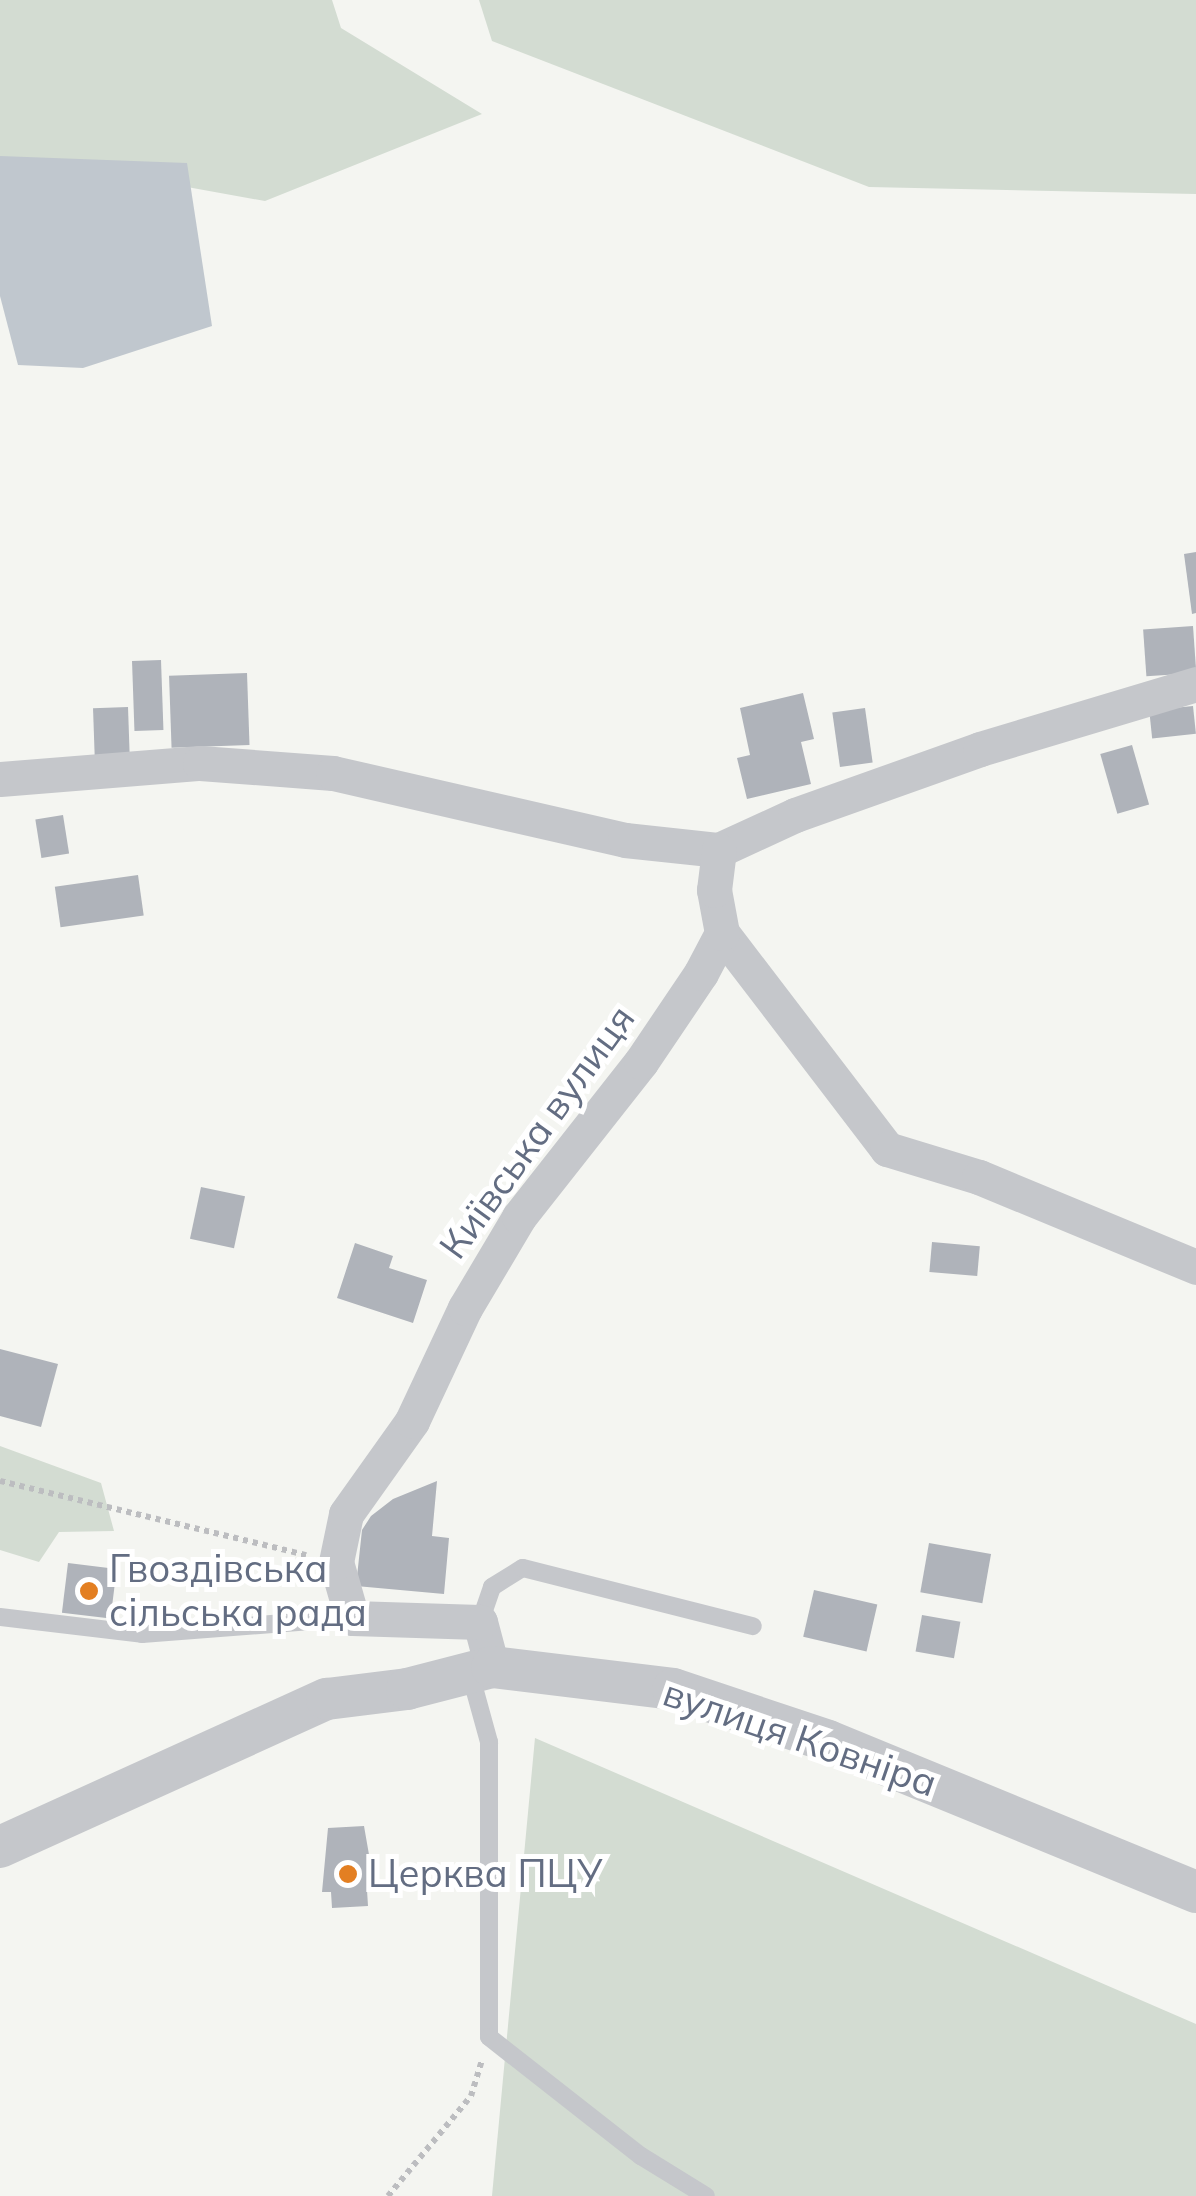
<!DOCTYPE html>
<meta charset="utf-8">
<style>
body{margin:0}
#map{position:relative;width:1196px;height:2196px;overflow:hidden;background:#f4f5f1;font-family:Mulish,sans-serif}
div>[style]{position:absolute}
.green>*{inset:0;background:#d3dcd2}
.water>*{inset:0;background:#c0c7ce}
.building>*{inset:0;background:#afb3ba;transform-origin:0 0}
.path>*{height:6px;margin-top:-3px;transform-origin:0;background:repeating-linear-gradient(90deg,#bcbdc0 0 5px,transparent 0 10px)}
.service>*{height:18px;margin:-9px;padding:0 9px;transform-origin:9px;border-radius:9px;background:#c5c7cb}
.minor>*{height:35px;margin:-17.5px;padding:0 17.5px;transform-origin:17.5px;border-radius:17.5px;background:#c5c7cb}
.tertiary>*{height:42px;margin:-21px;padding:0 21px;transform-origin:21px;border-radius:21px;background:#c5c7cb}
.dots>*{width:28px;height:28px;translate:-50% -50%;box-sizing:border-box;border:5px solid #fff;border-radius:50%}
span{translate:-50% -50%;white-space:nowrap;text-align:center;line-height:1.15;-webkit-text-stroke:10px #fff;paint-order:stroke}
.street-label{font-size:38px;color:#636d82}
.poi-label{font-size:38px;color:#636d82}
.left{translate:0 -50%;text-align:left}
</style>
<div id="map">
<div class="green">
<div style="clip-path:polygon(0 0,332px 0,341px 28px,482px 114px,265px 201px,132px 177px,0 172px)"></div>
<div style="clip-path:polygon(479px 0,1196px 0,1196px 194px,869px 187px,492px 41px)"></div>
<div style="clip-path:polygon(0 1446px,101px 1483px,114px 1531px,59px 1532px,39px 1562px,0 1550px)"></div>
<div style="clip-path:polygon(535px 1738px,1196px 2024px,1196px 2196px,492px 2196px)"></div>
</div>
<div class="water">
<div style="clip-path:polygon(0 156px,187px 163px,212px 326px,83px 368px,18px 365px,0 296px)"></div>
</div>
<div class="building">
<div style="clip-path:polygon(1196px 552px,1196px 613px,1192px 614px,1184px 554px)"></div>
<div style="left:1193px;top:626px;width:47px;height:50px;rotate:86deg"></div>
<div style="left:161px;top:660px;width:70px;height:29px;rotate:88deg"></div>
<div style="left:247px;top:673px;width:72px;height:78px;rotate:88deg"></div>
<div style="clip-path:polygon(803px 693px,814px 739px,801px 742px,811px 784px,747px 799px,737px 758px,750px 755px,740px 708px)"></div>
<div style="left:1193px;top:706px;width:28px;height:44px;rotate:84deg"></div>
<div style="left:128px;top:707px;width:49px;height:35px;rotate:88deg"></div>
<div style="left:865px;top:708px;width:55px;height:33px;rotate:82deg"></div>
<div style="left:1132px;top:745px;width:62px;height:33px;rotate:74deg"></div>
<div style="left:63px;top:815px;width:39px;height:28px;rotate:81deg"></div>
<div style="left:138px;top:875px;width:41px;height:84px;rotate:82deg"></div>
<div style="left:201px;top:1187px;width:45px;height:53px;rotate:12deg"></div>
<div style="left:932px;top:1242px;width:48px;height:30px;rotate:5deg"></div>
<div style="clip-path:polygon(355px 1243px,393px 1256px,389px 1268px,427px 1280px,413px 1323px,337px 1298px)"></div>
<div style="clip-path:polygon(0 1349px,58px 1364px,41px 1427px,0 1416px)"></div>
<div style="clip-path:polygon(437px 1481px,432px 1536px,449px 1538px,444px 1594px,356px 1586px,362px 1530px,371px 1516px,393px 1499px)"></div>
<div style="left:929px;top:1543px;width:63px;height:50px;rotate:10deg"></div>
<div style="left:68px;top:1563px;width:49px;height:50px;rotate:7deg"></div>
<div style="left:814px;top:1590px;width:65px;height:48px;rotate:13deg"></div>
<div style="left:922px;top:1615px;width:39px;height:37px;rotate:10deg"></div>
<div style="clip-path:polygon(364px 1826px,375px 1889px,367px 1890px,368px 1906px,332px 1908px,331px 1892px,322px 1892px,328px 1828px)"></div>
</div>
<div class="path">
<div style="left:0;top:1481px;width:315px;rotate:13.6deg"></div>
<div style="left:388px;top:2196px;width:130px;rotate:-50.3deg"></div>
<div style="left:471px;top:2096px;width:39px;rotate:-73deg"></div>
</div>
<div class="service">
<div style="left:0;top:1617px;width:143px;rotate:6.8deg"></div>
<div style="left:142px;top:1634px;width:211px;rotate:-4.4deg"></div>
<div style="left:480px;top:1622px;width:37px;rotate:-71deg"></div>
<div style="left:492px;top:1587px;width:36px;rotate:-32deg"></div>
<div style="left:523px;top:1568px;width:237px;rotate:14.2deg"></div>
<div style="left:470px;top:1673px;width:72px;rotate:74.6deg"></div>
<div style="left:489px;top:1742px;width:295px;rotate:90deg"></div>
<div style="left:489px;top:2037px;width:193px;rotate:38.1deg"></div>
<div style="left:641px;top:2156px;width:76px;rotate:31.6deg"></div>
</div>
<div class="minor">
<div style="left:0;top:779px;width:201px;rotate:-4.6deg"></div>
<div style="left:200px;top:763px;width:133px;rotate:4.3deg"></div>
<div style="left:333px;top:773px;width:300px;rotate:12.9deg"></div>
<div style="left:625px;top:840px;width:95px;rotate:6.1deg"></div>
<div style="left:719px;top:850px;width:84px;rotate:-24.7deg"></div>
<div style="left:795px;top:815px;width:196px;rotate:-19.6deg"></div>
<div style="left:980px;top:749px;width:226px;rotate:-16.7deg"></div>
<div style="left:722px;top:933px;width:272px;rotate:52.6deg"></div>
<div style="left:887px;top:1149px;width:96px;rotate:16.9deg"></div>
<div style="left:979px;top:1177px;width:235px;rotate:22.5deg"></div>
<div style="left:492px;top:1667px;width:47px;rotate:-104.9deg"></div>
<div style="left:480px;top:1622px;width:128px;rotate:-178.2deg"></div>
<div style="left:352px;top:1618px;width:58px;rotate:-105.9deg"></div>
<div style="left:336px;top:1562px;width:49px;rotate:-78.2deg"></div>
<div style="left:346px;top:1514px;width:114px;rotate:-54.6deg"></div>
<div style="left:412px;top:1421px;width:125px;rotate:-64.9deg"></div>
<div style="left:465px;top:1308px;width:106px;rotate:-59.3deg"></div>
<div style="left:519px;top:1217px;width:197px;rotate:-51.8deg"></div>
<div style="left:641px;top:1062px;width:107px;rotate:-56deg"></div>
<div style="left:701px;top:973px;width:45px;rotate:-62.3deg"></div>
<div style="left:722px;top:933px;width:44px;rotate:-100.5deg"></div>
<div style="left:714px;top:890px;width:40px;rotate:-82.9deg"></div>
</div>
<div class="tertiary">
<div style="left:0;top:1847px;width:359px;rotate:-24.4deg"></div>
<div style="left:327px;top:1699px;width:81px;rotate:-7.1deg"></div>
<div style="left:407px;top:1689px;width:88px;rotate:-14.5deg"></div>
<div style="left:492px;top:1667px;width:182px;rotate:6.9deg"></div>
<div style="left:673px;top:1689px;width:163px;rotate:18.5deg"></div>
<div style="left:828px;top:1741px;width:398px;rotate:22.3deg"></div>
</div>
<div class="dots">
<div style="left:89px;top:1591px;background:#e37f22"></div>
<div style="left:348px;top:1874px;background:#e37f22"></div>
</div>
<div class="street-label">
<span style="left:537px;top:1132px;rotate:-54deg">Київська вулиця</span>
<span style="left:800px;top:1738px;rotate:19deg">вулиця Ковніра</span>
</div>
<div class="poi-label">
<span class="left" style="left:109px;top:1591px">Гвоздівська<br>сільська рада</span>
<span class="left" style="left:368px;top:1874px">Церква ПЦУ</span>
</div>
</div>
